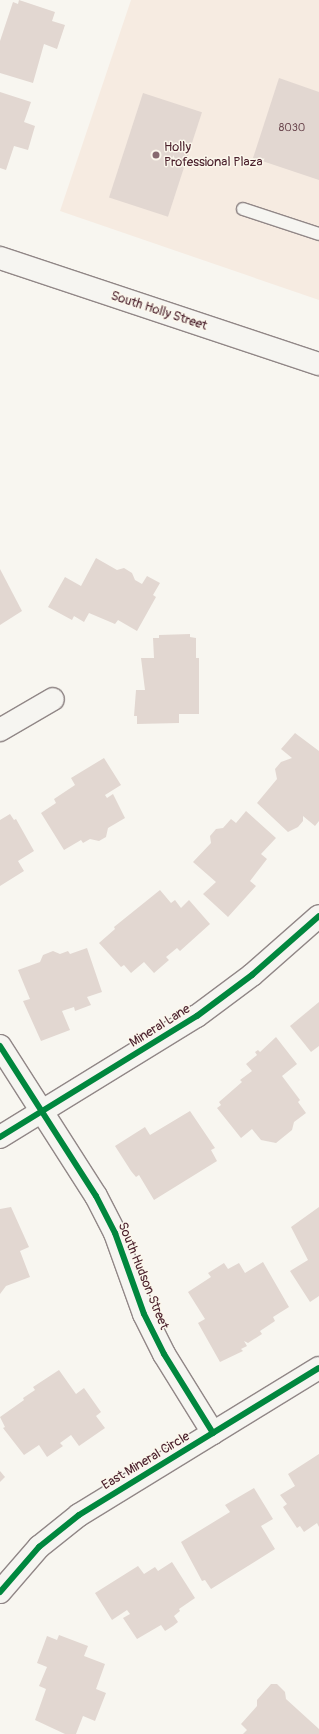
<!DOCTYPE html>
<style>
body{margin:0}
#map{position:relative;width:319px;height:1734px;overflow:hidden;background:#f8f6f0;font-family:Pangolin,sans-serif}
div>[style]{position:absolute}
.built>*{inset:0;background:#f6ebe1}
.building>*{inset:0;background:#e2d7d1;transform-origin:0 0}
.roads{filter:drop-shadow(1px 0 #918787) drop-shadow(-1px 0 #918787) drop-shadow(0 1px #918787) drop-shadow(0 -1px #918787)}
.service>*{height:12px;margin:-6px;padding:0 6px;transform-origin:6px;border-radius:6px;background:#f6f5f1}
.minor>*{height:22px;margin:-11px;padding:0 11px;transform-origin:11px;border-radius:11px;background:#f6f5f1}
.secondary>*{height:22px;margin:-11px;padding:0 11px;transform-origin:11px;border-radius:11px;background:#f6f5f1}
.cycleway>*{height:6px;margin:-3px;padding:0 3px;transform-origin:3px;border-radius:3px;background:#00873e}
.dots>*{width:11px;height:11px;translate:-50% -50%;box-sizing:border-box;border:2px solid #fbf7ec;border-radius:50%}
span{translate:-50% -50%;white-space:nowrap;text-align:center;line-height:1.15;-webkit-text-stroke:3px #fbf7ec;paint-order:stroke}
.number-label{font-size:11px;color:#704d54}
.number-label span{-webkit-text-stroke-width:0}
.poi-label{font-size:13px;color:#4a1f2b}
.left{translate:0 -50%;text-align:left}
.street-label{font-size:13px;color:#4a1f2b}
</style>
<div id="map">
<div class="built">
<div style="clip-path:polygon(131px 0,319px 0,319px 300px,60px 211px)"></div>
</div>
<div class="building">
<div style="clip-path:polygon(19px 0,55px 12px,52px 21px,65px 25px,57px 49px,44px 44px,33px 83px,0 73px,0 41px,13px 2px,18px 4px)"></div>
<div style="clip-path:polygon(279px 78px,319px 92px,319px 180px,253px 158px)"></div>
<div style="clip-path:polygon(0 92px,31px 102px,24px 122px,35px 126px,28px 150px,14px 146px,6px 170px,0 168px)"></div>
<div style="left:143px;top:93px;width:62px;height:110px;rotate:18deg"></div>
<div style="clip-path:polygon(96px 558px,117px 570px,124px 568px,132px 573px,135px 580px,142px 584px,147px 576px,160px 583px,153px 595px,156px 597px,137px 631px,118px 620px,115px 624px,89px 613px,84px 622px,74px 616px,72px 620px,48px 607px,65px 577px,81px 586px)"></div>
<div style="clip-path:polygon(0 569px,22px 611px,0 625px)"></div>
<div style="clip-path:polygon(190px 634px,190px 637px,196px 638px,196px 658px,199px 658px,199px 714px,179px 714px,179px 723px,137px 724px,137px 716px,134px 716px,136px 690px,145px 690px,141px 658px,154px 658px,153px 638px,159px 638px,159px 635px)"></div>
<div style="clip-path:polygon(295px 733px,319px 751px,319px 821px,315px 826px,303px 816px,303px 821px,298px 827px,288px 832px,257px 803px,277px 779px,275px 769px,281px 762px,292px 758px,281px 749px)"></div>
<div style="clip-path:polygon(104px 758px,121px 785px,105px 795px,107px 798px,113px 794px,125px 818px,108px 828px,106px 837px,99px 841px,90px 839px,83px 843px,81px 840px,64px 850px,41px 813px,56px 803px,54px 799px,75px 785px,71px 778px)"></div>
<div style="clip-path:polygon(246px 811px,276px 838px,261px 854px,267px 859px,250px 881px,256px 886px,228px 917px,203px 894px,216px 882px,193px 862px,211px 843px,210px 836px,216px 829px,223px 828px,231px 819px,236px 823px)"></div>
<div style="clip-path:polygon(10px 814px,14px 820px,16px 819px,34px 851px,18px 861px,24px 871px,0 886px,0 820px)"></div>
<div style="clip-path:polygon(160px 890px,171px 903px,175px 900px,181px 908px,189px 900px,210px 924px,180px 951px,177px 948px,166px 957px,169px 960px,154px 973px,144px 962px,131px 973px,124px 965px,121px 967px,99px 943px,115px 929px,114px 927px)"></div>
<div style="clip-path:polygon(87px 948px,102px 992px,87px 997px,91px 1005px,75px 1011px,74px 1007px,62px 1011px,70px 1030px,41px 1041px,23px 1001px,30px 999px,18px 970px,40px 962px,43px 955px,53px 951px,60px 954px,68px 951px,70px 954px)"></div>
<div style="clip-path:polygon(319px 1002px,319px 1046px,311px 1052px,290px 1026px)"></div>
<div style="clip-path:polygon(276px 1037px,297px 1064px,282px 1076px,300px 1100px,298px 1102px,306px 1113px,294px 1122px,292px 1130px,276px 1143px,261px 1140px,252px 1129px,241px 1138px,217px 1108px,221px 1105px,219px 1102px,242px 1082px,240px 1080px,252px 1071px,246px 1064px,257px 1055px,255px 1052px,258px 1050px,260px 1052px)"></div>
<div style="clip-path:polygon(190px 1111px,215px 1148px,211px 1150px,217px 1161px,154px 1200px,139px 1175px,136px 1177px,131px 1171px,115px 1146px,145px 1127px,150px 1135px)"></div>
<div style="clip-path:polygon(11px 1207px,29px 1247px,20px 1251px,30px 1277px,6px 1286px,0 1294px,0 1209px)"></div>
<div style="clip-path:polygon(319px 1207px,319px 1296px,310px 1302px,290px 1271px,308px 1260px,291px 1227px)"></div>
<div style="clip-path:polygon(263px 1262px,289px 1307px,273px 1317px,275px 1321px,260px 1331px,262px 1334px,248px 1343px,244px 1341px,247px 1346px,241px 1349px,243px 1351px,220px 1362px,198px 1323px,205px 1319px,188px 1292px,211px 1277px,208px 1273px,224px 1263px,228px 1269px,239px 1263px,245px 1273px)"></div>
<div style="clip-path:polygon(59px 1370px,76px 1394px,84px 1388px,101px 1412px,96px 1416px,105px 1428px,79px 1446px,71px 1435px,60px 1443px,63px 1446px,47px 1457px,39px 1445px,24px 1455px,3px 1428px,5px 1427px,0 1417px,24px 1400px,23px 1398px,35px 1390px,33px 1387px)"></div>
<div style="clip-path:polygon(319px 1454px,319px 1527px,317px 1523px,304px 1532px,300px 1526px,297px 1528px,283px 1507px,287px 1504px,280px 1495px,295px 1486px,288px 1474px)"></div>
<div style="clip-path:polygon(0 1471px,5px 1477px,0 1482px)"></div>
<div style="clip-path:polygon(254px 1488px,273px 1519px,261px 1526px,275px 1549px,211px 1589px,205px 1580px,202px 1581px,181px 1542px,230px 1512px,225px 1505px)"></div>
<div style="clip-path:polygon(172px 1562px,195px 1598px,179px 1609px,180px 1611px,174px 1616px,178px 1622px,173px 1626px,165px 1631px,161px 1625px,137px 1639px,123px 1618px,130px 1614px,127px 1610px,112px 1620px,95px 1593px,138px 1566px,144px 1574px,155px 1567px,158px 1571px)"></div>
<div style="clip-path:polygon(59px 1635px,88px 1646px,84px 1656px,105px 1664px,96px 1689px,106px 1693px,95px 1721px,83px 1716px,76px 1734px,65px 1734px,35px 1720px,46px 1689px,39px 1686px,47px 1667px,37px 1663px,47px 1636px,57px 1640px)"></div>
<div style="clip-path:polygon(271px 1684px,277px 1684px,285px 1692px,286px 1699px,319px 1729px,319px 1734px,243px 1734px,247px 1730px,241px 1724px,257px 1706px,257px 1700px)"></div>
</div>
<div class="roads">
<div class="service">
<div style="left:243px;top:209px;width:80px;rotate:18.2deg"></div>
</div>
<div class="minor">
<div style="left:0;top:730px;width:61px;rotate:-30.3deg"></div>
<div style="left:0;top:1046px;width:178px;rotate:57.4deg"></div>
<div style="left:96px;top:1196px;width:42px;rotate:62.8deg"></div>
<div style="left:115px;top:1233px;width:86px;rotate:70.3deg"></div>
<div style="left:144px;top:1314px;width:45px;rotate:63.4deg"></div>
<div style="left:164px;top:1354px;width:93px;rotate:58.2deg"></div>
<div style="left:0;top:1137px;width:231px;rotate:-31.6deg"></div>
<div style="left:197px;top:1016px;width:69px;rotate:-36.7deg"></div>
<div style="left:252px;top:975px;width:89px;rotate:-41.4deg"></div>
<div style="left:0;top:1592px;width:60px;rotate:-49.1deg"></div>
<div style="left:39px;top:1547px;width:51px;rotate:-38.7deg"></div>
<div style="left:79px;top:1515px;width:281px;rotate:-31.5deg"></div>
</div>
<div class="secondary">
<div style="left:0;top:258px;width:336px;rotate:18.4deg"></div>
</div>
</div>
<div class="cycleway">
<div style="left:0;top:1046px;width:178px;rotate:57.4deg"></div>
<div style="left:96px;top:1196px;width:42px;rotate:62.8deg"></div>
<div style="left:115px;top:1233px;width:86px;rotate:70.3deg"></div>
<div style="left:144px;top:1314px;width:45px;rotate:63.4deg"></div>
<div style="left:164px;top:1354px;width:93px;rotate:58.2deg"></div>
<div style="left:0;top:1137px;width:231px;rotate:-31.6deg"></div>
<div style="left:197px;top:1016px;width:69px;rotate:-36.7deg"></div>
<div style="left:252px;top:975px;width:89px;rotate:-41.4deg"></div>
<div style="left:0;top:1592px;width:60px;rotate:-49.1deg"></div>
<div style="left:39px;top:1547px;width:51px;rotate:-38.7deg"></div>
<div style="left:79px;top:1515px;width:281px;rotate:-31.5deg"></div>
</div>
<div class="dots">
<div style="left:156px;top:155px;background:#876a70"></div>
</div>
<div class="number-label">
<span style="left:292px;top:128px">8030</span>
</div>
<div class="poi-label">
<span class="left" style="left:164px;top:155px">Holly<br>Professional Plaza</span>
</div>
<div class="street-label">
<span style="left:159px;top:311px;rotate:18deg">South Holly Street</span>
<span style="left:160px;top:1026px;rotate:-32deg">Mineral Lane</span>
<span style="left:143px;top:1276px;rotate:68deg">South Hudson Street</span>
<span style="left:146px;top:1461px;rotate:-31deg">East Mineral Circle</span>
</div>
</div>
